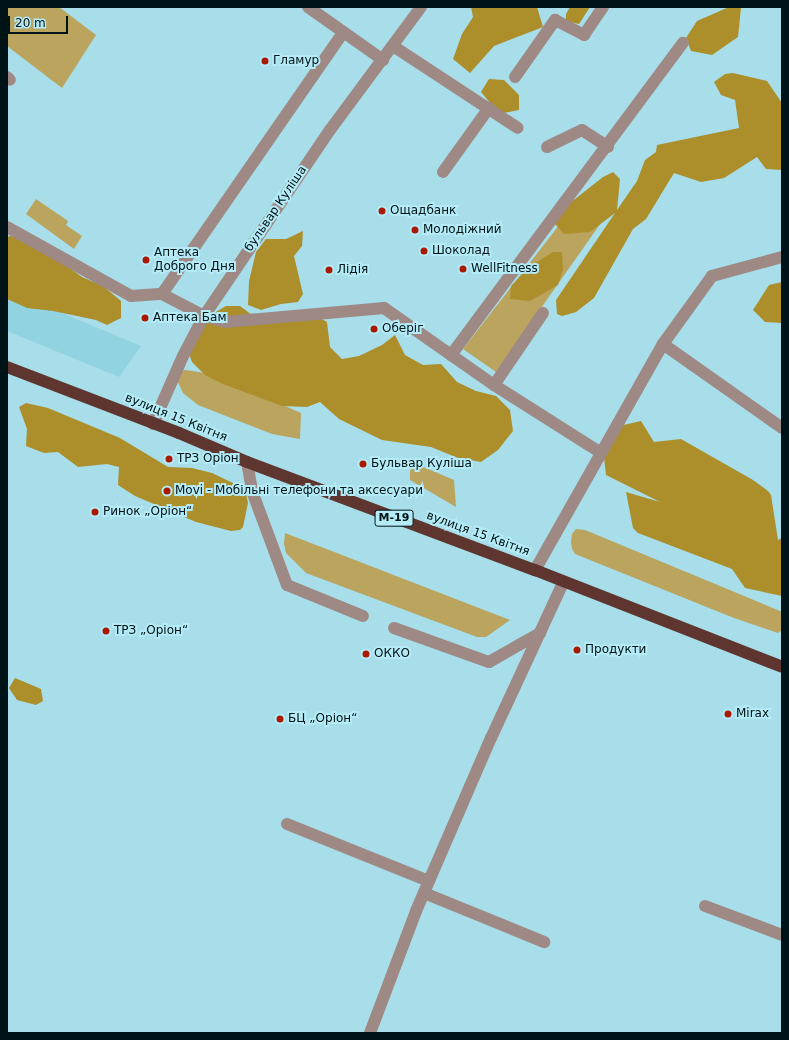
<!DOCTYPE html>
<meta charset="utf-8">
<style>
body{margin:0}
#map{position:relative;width:789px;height:1040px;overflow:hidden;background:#a7deea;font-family:"DejaVu Sans",sans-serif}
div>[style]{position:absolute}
.built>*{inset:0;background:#92d3e1}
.green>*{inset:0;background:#baa45e}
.forest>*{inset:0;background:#ac8f2a}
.minor>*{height:12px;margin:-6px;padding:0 6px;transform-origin:6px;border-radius:6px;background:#9e8985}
.highway>*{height:12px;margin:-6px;padding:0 6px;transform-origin:6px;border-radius:6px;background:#5e362f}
.dots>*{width:11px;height:11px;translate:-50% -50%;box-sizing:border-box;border:2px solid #b4ebf7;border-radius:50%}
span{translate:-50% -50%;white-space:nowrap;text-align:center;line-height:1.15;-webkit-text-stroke:4px #b4ebf7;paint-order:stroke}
.shield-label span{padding:1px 3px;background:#b4ebf7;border:1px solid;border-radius:3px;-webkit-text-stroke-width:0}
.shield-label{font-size:11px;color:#001317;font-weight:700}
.poi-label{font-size:12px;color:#001317}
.left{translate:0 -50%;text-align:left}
.street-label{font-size:12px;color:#001317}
.frame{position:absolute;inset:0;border:8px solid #001317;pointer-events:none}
.scale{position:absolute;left:8px;top:16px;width:60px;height:18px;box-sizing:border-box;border:2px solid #001317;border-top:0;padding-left:5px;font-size:12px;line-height:14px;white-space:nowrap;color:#001317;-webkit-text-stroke:3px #b4ebf7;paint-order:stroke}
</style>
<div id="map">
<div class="built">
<div style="clip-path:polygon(7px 290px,141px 346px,119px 377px,7px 331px)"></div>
</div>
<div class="green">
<div style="clip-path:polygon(7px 7px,59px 7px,96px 35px,62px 88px,7px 46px)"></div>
<div style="clip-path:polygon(36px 199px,68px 221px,66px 225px,82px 236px,74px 249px,26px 214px)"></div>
<div style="clip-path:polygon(577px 202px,603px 220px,496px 372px,463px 349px)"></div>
<div style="clip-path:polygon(185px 370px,199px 372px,218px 377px,301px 413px,300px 439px,272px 434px,198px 405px,183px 393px,177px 380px,175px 373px)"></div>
<div style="clip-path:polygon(414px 463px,454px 480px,456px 507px,410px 480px,410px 471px)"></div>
<div style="clip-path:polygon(576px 529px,585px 530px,780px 611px,782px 612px,782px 630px,778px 633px,734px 618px,575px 554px,572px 549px,571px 542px,572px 534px)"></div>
<div style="clip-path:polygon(285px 533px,510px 620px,486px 637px,477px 637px,306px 573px,286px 553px,284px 544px)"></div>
</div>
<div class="forest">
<div style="clip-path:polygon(471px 7px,537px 7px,543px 27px,494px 46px,470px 73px,453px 59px,462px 34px,473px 17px)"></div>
<div style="clip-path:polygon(570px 7px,590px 7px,579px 24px,566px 21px,566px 14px)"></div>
<div style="clip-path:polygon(729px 7px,741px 8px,738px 37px,712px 55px,691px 51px,686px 38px,697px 21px)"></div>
<div style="clip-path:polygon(733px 73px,767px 81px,782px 103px,782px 170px,766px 169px,757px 157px,724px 178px,701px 182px,674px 173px,646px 219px,633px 229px,594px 298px,576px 312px,562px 316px,557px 314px,556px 300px,615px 213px,590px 232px,564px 234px,554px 223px,556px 214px,603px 177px,613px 172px,620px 179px,617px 210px,637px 181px,645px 160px,656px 152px,657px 145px,739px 128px,735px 100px,721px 95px,714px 82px,725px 74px)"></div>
<div style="clip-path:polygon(489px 79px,504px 80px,519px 95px,519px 110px,504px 113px,491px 104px,481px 92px)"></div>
<div style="clip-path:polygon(303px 231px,302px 246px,294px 256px,303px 294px,298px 302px,281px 304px,261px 310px,248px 305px,249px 281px,256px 252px,266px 239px,286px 239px)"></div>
<div style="clip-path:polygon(10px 236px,28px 238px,82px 277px,103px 286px,121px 301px,121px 318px,107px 325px,96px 320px,53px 311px,27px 308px,7px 299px,7px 237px)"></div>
<div style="clip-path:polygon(553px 252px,562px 252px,563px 269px,558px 285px,530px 301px,510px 299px,511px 286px,532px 265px)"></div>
<div style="clip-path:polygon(782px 282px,782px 323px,765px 322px,753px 310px,769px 285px)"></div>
<div style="clip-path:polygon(226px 306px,240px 306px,252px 315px,313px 314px,327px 322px,330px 347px,342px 359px,359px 356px,382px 345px,395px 335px,405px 355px,423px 365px,441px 364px,457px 382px,476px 391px,496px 396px,510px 410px,513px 431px,498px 450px,481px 462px,458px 458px,431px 447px,382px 440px,339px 419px,320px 402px,307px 407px,282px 406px,223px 384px,205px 375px,192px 362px,186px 346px,202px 320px)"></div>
<div style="clip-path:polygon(26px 403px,48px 408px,120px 438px,168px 467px,192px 468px,212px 473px,239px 486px,246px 494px,248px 503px,243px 527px,240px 530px,231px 531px,196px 522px,135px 496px,118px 485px,119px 467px,107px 464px,78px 467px,58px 452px,44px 453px,26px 446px,27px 429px,19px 407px)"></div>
<div style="clip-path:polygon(641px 421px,654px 442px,681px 439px,753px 480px,768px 491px,771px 495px,778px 540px,782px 538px,782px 596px,745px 588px,732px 569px,638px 533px,633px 528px,626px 492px,660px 502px,606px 475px,602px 440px,619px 426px)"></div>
<div style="clip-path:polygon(15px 678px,41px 689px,43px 701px,36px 705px,17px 700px,9px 688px)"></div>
</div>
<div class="minor">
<div style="left:308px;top:7px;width:92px;rotate:35.2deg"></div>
<div style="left:393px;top:46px;width:149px;rotate:33.3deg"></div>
<div style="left:7px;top:77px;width:4px;rotate:45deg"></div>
<div style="left:515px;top:77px;width:70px;rotate:-54.9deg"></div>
<div style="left:555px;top:20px;width:33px;rotate:27deg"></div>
<div style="left:584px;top:35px;width:34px;rotate:-56deg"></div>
<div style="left:547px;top:147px;width:39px;rotate:-26deg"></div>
<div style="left:582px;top:130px;width:31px;rotate:33deg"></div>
<div style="left:443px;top:172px;width:79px;rotate:-54.3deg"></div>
<div style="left:7px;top:227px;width:142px;rotate:29.1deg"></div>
<div style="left:131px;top:296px;width:31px;rotate:-4deg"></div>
<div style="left:162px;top:294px;width:47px;rotate:27.6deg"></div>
<div style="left:204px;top:316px;width:22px;rotate:16deg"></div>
<div style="left:225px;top:322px;width:160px;rotate:-5deg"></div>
<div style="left:384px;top:308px;width:134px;rotate:35deg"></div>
<div style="left:494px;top:385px;width:127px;rotate:32.4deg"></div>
<div style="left:782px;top:257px;width:73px;rotate:164.8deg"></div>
<div style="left:712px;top:276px;width:84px;rotate:125.8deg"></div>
<div style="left:663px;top:344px;width:146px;rotate:35.2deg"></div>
<div style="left:162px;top:294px;width:318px;rotate:-55.3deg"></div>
<div style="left:451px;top:355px;width:389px;rotate:-53.4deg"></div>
<div style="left:494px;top:385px;width:87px;rotate:-55.8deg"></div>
<div style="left:153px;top:424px;width:74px;rotate:-66.2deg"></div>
<div style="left:183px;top:356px;width:45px;rotate:-62.3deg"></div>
<div style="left:204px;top:316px;width:225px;rotate:-55.9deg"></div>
<div style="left:330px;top:130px;width:153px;rotate:-53.5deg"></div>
<div style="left:247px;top:462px;width:29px;rotate:80deg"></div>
<div style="left:252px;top:491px;width:100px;rotate:69.6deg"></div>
<div style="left:287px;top:585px;width:82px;rotate:22.2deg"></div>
<div style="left:535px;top:570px;width:260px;rotate:-60.5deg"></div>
<div style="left:394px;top:628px;width:101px;rotate:19.7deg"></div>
<div style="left:489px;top:662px;width:59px;rotate:-29.6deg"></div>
<div style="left:287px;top:824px;width:153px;rotate:21.9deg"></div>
<div style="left:424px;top:893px;width:130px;rotate:22.2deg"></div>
<div style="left:705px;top:906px;width:82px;rotate:20.6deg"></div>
<div style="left:370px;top:1033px;width:130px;rotate:-69.3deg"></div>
<div style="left:416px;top:911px;width:189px;rotate:-66.6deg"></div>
<div style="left:491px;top:738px;width:171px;rotate:-65.1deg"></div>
</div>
<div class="highway">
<div style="left:7px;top:367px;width:184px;rotate:21deg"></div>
<div style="left:179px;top:433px;width:74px;rotate:23.1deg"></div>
<div style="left:247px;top:462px;width:308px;rotate:20.6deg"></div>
<div style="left:535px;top:570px;width:265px;rotate:21.4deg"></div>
</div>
<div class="dots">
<div style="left:265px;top:61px;background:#a91900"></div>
<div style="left:382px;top:211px;background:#a91900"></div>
<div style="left:415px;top:230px;background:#a91900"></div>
<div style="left:424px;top:251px;background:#a91900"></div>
<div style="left:146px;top:260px;background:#a91900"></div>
<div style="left:463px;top:269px;background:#a91900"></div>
<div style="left:329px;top:270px;background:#a91900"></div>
<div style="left:145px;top:318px;background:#a91900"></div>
<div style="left:374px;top:329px;background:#a91900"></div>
<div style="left:169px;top:459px;background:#a91900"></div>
<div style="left:363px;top:464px;background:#a91900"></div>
<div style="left:167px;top:491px;background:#a91900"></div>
<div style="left:95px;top:512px;background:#a91900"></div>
<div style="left:106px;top:631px;background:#a91900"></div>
<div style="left:577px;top:650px;background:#a91900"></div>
<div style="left:366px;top:654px;background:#a91900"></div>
<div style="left:728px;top:714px;background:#a91900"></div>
<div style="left:280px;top:719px;background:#a91900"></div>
</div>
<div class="shield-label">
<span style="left:394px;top:518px">М-19</span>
</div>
<div class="poi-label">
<span class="left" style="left:273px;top:61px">Гламур</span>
<span class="left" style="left:390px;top:211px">Ощадбанк</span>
<span class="left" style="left:423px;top:230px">Молодіжний</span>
<span class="left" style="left:432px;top:251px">Шоколад</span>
<span class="left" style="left:154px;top:260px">Аптека<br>Доброго Дня</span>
<span class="left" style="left:471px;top:269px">WellFitness</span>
<span class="left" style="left:337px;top:270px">Лідія</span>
<span class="left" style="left:153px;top:318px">Аптека Бам</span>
<span class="left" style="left:382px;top:329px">Оберіг</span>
<span class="left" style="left:177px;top:459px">ТРЗ Оріон</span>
<span class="left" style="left:371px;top:464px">Бульвар Куліша</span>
<span class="left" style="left:175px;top:491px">Movi - Мобільні телефони та аксесуари</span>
<span class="left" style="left:103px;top:512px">Ринок „Оріон“</span>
<span class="left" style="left:114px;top:631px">ТРЗ „Оріон“</span>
<span class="left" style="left:585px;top:650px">Продукти</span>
<span class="left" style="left:374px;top:654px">ОККО</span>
<span class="left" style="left:736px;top:714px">Mirax</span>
<span class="left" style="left:288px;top:719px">БЦ „Оріон“</span>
</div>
<div class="street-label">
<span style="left:276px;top:209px;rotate:-56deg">бульвар Куліша</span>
<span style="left:176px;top:418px;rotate:22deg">вулиця 15 Квітня</span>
<span style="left:478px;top:534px;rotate:20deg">вулиця 15 Квітня</span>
</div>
<div class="frame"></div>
<div class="scale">20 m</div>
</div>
